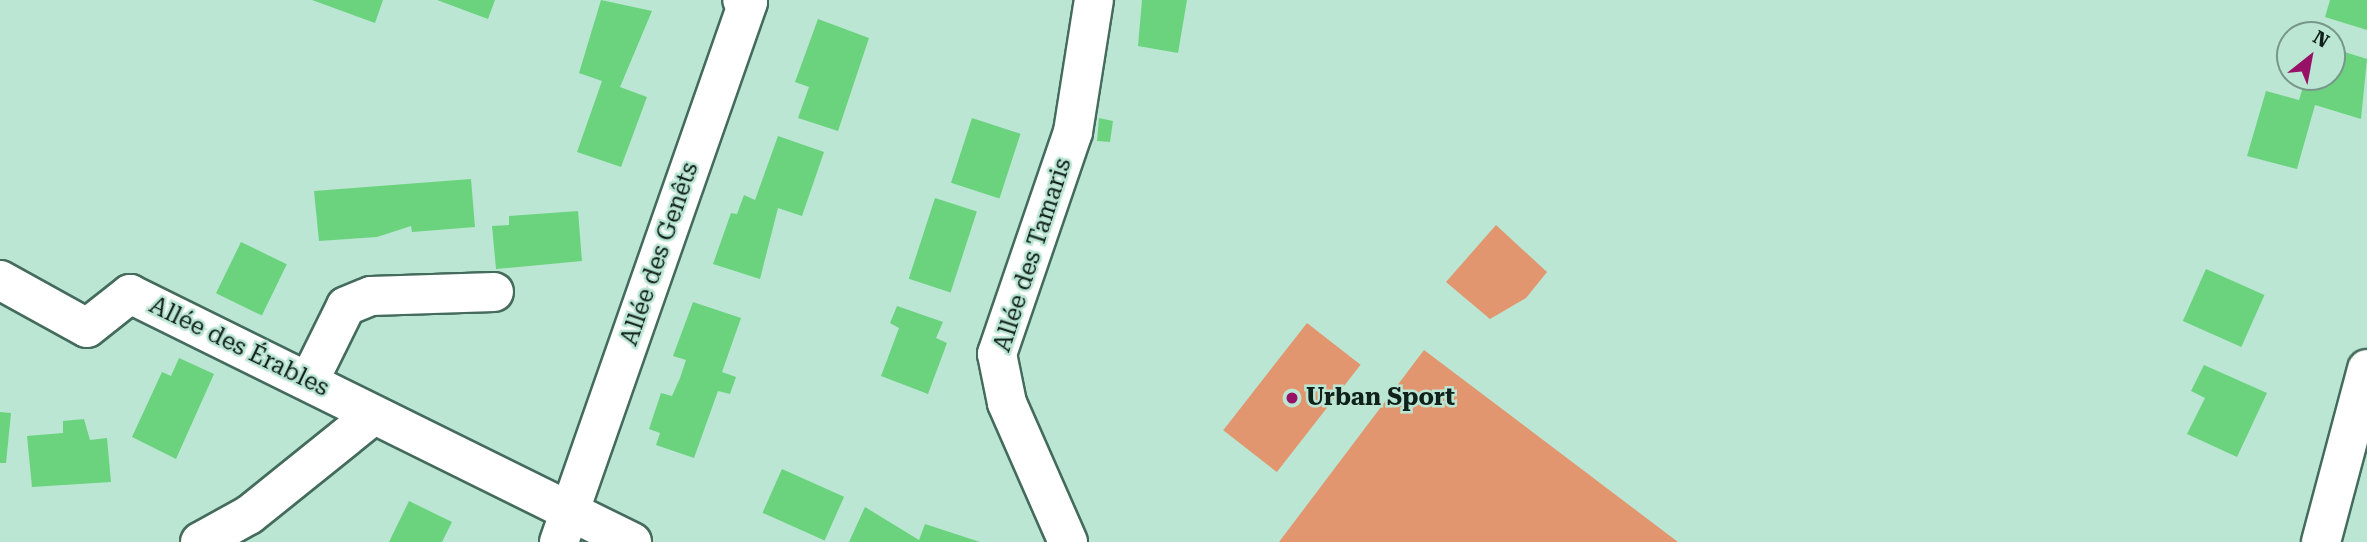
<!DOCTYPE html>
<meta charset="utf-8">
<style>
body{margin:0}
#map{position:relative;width:2367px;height:542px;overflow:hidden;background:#bbe6d4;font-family:"Roboto Serif",serif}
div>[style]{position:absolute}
.green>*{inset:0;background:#e2966f;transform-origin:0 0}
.building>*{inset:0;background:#6bd37e;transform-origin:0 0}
.roads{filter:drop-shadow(2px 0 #446b5c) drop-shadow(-2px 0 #446b5c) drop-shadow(0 2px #446b5c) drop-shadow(0 -2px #446b5c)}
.minor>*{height:38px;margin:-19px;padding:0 19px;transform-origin:19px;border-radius:19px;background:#fff}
.dots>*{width:19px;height:19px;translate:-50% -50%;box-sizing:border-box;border:4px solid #bbe6d4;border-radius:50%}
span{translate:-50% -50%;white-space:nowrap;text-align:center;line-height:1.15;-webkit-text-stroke:5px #bbe6d4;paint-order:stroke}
.street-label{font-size:24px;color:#10201a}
.poi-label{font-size:24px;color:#10201a;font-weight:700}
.left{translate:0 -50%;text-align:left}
.north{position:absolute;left:2276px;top:21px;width:70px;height:70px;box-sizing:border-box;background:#bbe6d4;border:2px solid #77978a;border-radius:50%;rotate:31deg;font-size:19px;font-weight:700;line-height:28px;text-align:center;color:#10201a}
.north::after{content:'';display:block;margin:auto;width:24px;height:32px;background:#971167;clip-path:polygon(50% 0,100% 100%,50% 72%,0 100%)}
</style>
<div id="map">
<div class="green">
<div style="clip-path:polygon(1496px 225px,1547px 272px,1526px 298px,1490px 319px,1446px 282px)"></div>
<div style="left:1307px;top:323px;width:68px;height:136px;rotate:38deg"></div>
<div style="clip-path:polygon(1424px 350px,1678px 542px,1279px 542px)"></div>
</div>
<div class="building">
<div style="clip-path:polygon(312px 0,383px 0,375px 23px)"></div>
<div style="clip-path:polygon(437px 0,495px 0,488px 19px)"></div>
<div style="clip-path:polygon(601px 0,652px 11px,620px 87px,647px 97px,621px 167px,577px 152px,602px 81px,579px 73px)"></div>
<div style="clip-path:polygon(1142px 0,1187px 0,1178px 53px,1138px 46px)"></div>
<div style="clip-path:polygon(2330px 0,2367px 0,2367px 30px,2325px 17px)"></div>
<div style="clip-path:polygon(818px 19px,869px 38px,838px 131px,798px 118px,809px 87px,795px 82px)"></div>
<div style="clip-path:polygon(2332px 48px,2367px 59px,2361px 119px,2315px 105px,2297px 169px,2247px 156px,2266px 91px,2299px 100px,2306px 77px,2332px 77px)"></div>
<div style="left:972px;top:118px;width:51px;height:68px;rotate:18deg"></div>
<div style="clip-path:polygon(1099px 118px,1113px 121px,1110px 142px,1097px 141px)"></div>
<div style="clip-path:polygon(778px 136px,824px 152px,802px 216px,778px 208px,760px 279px,713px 264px,731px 213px,737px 214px,744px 195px,755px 200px)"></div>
<div style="clip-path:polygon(471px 179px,475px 227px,412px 232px,411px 226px,377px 237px,319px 241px,314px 191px)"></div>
<div style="left:935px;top:198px;width:44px;height:85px;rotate:18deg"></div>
<div style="clip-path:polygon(578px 211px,582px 261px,496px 269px,492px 226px,509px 225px,509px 216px)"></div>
<div style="left:241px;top:242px;width:51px;height:57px;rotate:26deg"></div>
<div style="left:2206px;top:269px;width:64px;height:57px;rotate:24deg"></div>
<div style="clip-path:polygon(693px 302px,741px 318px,722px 372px,736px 377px,730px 394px,718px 391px,694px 458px,656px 445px,660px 433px,649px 429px,661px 393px,672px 396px,680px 378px,686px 360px,673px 356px)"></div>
<div style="clip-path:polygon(897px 306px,943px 322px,936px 338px,947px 343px,928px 394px,881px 376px,899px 328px,890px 323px)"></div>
<div style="clip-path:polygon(179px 358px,214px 374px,176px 459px,132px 437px,162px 372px,171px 376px)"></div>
<div style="clip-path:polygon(2204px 365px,2267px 393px,2237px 457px,2187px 434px,2205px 398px,2191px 391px)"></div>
<div style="clip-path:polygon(0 412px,11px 413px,6px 463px,0 463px)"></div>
<div style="clip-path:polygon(84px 419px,90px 440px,107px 438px,111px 482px,32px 487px,27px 436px,63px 433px,63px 421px)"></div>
<div style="left:782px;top:469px;width:68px;height:48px;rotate:24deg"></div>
<div style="clip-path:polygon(409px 501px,452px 522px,442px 542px,389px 542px)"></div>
<div style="clip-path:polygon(865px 507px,919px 540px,925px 524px,980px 542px,849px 542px)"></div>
</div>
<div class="roads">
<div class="minor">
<div style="left:0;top:280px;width:99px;rotate:28.9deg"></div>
<div style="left:87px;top:328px;width:55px;rotate:-38.3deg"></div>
<div style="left:130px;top:294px;width:560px;rotate:26.29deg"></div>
<div style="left:310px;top:379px;width:81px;rotate:-63.7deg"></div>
<div style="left:346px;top:306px;width:27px;rotate:-22deg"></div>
<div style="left:371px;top:296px;width:123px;rotate:-1.9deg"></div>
<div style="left:200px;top:542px;width:56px;rotate:-28.9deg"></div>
<div style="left:249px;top:515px;width:158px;rotate:-38.8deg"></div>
<div style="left:559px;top:542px;width:572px;rotate:-70.71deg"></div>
<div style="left:748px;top:2px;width:6px;rotate:-162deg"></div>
<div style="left:1068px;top:542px;width:152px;rotate:-113.7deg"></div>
<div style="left:1007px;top:403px;width:50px;rotate:-101.5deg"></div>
<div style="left:997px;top:354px;width:235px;rotate:-71.1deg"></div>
<div style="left:1073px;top:132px;width:134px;rotate:-81deg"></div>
<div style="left:2321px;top:542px;width:179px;rotate:-75.1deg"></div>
</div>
</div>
<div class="dots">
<div style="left:1292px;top:398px;background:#971167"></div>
</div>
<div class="street-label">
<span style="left:660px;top:254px;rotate:-71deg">Allée des Genêts</span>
<span style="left:1033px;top:255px;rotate:-72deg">Allée des Tamaris</span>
<span style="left:239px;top:347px;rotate:26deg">Allée des Érables</span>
</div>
<div class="poi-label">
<span class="left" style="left:1306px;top:398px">Urban Sport</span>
</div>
<div class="north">N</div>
</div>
